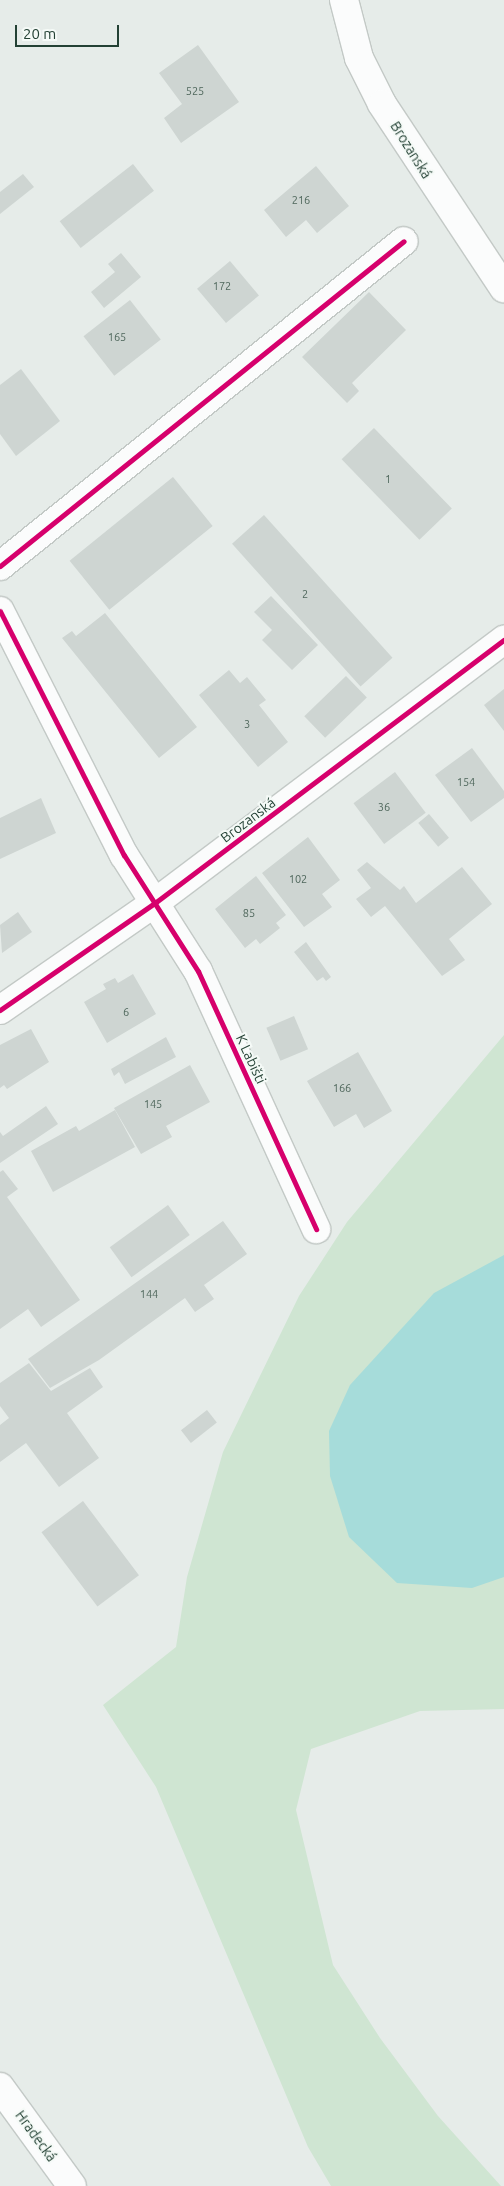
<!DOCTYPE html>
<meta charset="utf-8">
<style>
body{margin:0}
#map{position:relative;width:504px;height:2186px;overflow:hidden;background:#e6ece9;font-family:Ubuntu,sans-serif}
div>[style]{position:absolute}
.green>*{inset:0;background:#cfe5d2}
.water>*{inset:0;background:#a6dcda}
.building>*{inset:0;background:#ced5d2;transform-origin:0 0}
.roads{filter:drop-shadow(1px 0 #c3c9c6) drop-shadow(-1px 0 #c3c9c6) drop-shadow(0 1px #c3c9c6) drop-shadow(0 -1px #c3c9c6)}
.minor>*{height:28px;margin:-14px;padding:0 14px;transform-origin:14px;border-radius:14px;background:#fbfcfc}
.tertiary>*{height:28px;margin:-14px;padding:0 14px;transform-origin:14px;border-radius:14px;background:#fbfcfc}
.secondary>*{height:28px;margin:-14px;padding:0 14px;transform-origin:14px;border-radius:14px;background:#fbfcfc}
.cycleway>*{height:5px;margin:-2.5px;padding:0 2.5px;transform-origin:2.5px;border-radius:2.5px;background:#d6006c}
span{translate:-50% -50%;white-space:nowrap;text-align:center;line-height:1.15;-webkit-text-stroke:4px #f5faf7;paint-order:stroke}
.number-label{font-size:11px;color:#4f675c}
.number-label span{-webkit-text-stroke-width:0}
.street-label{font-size:14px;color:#234134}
.scale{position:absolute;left:15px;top:25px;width:104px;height:22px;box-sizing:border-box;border:2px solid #234134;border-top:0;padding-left:6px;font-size:15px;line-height:18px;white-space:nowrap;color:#234134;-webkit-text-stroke:4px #f5faf7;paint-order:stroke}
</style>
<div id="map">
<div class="green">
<div style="clip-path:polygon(504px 1035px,504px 1709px,420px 1711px,311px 1749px,296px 1810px,333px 1965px,380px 2038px,438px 2116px,501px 2186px,331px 2186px,308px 2147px,156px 1787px,103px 1705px,176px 1647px,187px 1577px,223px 1452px,299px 1296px,347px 1222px)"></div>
</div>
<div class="water">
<div style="clip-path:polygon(504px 1255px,504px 1577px,472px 1588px,397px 1583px,349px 1537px,330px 1476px,329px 1431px,350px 1385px,434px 1293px)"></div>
</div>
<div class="building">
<div style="clip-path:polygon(198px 45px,239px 102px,181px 143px,164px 118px,182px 104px,159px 73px)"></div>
<div style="left:133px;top:164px;width:34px;height:93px;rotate:52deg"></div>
<div style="clip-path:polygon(316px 166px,349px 206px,317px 233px,306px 220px,286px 237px,264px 210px)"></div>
<div style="clip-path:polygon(23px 174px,34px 187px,0 214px,0 192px)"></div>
<div style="clip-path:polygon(121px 253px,141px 277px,104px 308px,91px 292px,115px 272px,108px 264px)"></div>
<div style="left:230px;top:261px;width:45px;height:43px;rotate:50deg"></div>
<div style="clip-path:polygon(369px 292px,406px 330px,352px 383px,359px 391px,347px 403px,302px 357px)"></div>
<div style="left:130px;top:300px;width:50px;height:59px;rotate:52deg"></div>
<div style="clip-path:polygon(21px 369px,60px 421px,16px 456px,0 434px,0 385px)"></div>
<div style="left:374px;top:428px;width:112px;height:45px;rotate:46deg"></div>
<div style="left:173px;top:477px;width:63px;height:133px;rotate:51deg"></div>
<div style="left:264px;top:515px;width:192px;height:43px;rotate:48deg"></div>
<div style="clip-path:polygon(271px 596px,318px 645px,292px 670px,262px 640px,272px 630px,254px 612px)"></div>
<div style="clip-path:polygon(105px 613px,197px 727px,159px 758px,62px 638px,72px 631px,76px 636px)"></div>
<div style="clip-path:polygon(229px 670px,240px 683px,247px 677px,266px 700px,259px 705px,288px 742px,258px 767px,199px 695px)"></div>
<div style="left:346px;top:676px;width:30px;height:58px;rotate:46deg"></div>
<div style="clip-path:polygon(504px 689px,504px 731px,484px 705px)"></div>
<div style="clip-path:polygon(472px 748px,504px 791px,504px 798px,471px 822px,435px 775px)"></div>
<div style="left:395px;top:772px;width:51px;height:52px;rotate:53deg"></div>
<div style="clip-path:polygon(41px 798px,56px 833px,0 859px,0 818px)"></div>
<div style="left:429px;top:814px;width:31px;height:14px;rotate:50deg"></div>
<div style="clip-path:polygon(308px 837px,340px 880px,322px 894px,332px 907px,304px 927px,262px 873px)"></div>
<div style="clip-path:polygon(367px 862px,400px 890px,404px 886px,416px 903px,462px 867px,492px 904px,449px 939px,465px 960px,442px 976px,385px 906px,371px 917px,356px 899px,371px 888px,357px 870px)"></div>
<div style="clip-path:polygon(256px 876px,286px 915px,276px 923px,280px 928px,260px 944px,256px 939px,245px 948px,215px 909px)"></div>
<div style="clip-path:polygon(18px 912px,32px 932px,2px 953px,0 925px)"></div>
<div style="clip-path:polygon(306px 942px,331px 977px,326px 981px,323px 977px,317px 981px,294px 952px)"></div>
<div style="clip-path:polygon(133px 974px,156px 1014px,107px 1043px,84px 1002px,106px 989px,103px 984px,115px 978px,118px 983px)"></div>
<div style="left:294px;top:1016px;width:36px;height:30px;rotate:67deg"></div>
<div style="clip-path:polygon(31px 1029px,49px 1062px,7px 1089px,4px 1085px,0 1088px,0 1045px)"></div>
<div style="clip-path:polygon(166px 1037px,176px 1057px,125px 1084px,119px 1072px,114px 1076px,111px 1069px)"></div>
<div style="clip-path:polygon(358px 1052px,392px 1111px,364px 1128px,356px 1114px,334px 1127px,307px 1081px)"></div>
<div style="clip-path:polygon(190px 1065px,210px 1102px,166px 1126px,172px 1137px,141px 1154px,114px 1108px)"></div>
<div style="clip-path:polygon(46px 1106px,58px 1124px,0 1163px,0 1132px,3px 1136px)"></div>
<div style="clip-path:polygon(115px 1110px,135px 1147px,53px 1192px,31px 1151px,76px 1126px,79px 1131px)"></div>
<div style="clip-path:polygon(3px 1170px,18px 1189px,7px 1197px,80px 1300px,41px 1327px,28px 1309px,0 1329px,0 1172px)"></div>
<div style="left:168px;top:1205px;width:37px;height:72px;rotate:54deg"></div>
<div style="clip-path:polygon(223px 1221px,247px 1254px,204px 1285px,214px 1299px,195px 1312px,185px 1298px,99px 1360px,50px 1388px,28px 1359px)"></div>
<div style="clip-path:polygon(29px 1363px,51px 1391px,90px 1368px,103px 1387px,67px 1413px,99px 1458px,59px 1487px,26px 1443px,0 1462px,0 1425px,9px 1418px,0 1406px,0 1383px)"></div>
<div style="left:207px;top:1410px;width:16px;height:33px;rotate:52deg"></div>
<div style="left:83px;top:1501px;width:93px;height:52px;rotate:53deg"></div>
</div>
<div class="roads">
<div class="minor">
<div style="left:0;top:566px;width:518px;rotate:-38.82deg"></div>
<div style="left:0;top:611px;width:274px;rotate:63.1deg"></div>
<div style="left:124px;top:855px;width:138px;rotate:57.5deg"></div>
<div style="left:198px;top:971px;width:284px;rotate:65.4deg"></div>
</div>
<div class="tertiary">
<div style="left:344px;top:0;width:60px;rotate:75.5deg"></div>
<div style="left:359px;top:58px;width:51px;rotate:63.4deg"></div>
<div style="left:382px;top:104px;width:221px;rotate:56.5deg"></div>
<div style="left:0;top:1010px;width:190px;rotate:-34.7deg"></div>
<div style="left:156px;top:902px;width:436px;rotate:-37deg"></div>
</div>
<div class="secondary">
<div style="left:0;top:2087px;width:122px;rotate:54deg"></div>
</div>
</div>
<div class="cycleway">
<div style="left:0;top:566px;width:518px;rotate:-38.82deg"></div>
<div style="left:0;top:611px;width:274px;rotate:63.1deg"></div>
<div style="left:124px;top:855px;width:138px;rotate:57.5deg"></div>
<div style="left:198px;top:971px;width:284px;rotate:65.4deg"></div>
<div style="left:0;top:1010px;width:190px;rotate:-34.7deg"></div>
<div style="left:156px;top:902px;width:436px;rotate:-37deg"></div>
</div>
<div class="number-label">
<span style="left:195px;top:91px">525</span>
<span style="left:301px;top:200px">216</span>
<span style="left:222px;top:286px">172</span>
<span style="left:117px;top:337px">165</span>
<span style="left:388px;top:479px">1</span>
<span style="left:305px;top:594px">2</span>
<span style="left:247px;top:724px">3</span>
<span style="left:466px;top:782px">154</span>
<span style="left:384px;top:807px">36</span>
<span style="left:298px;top:879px">102</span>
<span style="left:249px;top:913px">85</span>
<span style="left:126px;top:1012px">6</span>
<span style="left:342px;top:1088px">166</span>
<span style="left:153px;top:1104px">145</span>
<span style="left:149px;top:1294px">144</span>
</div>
<div class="street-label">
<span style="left:411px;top:150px;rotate:58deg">Brozanská</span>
<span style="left:248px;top:820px;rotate:-37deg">Brozanská</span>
<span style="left:251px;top:1059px;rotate:65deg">K Labišti</span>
<span style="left:36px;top:2136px;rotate:54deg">Hradecká</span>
</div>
<div class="scale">20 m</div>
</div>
